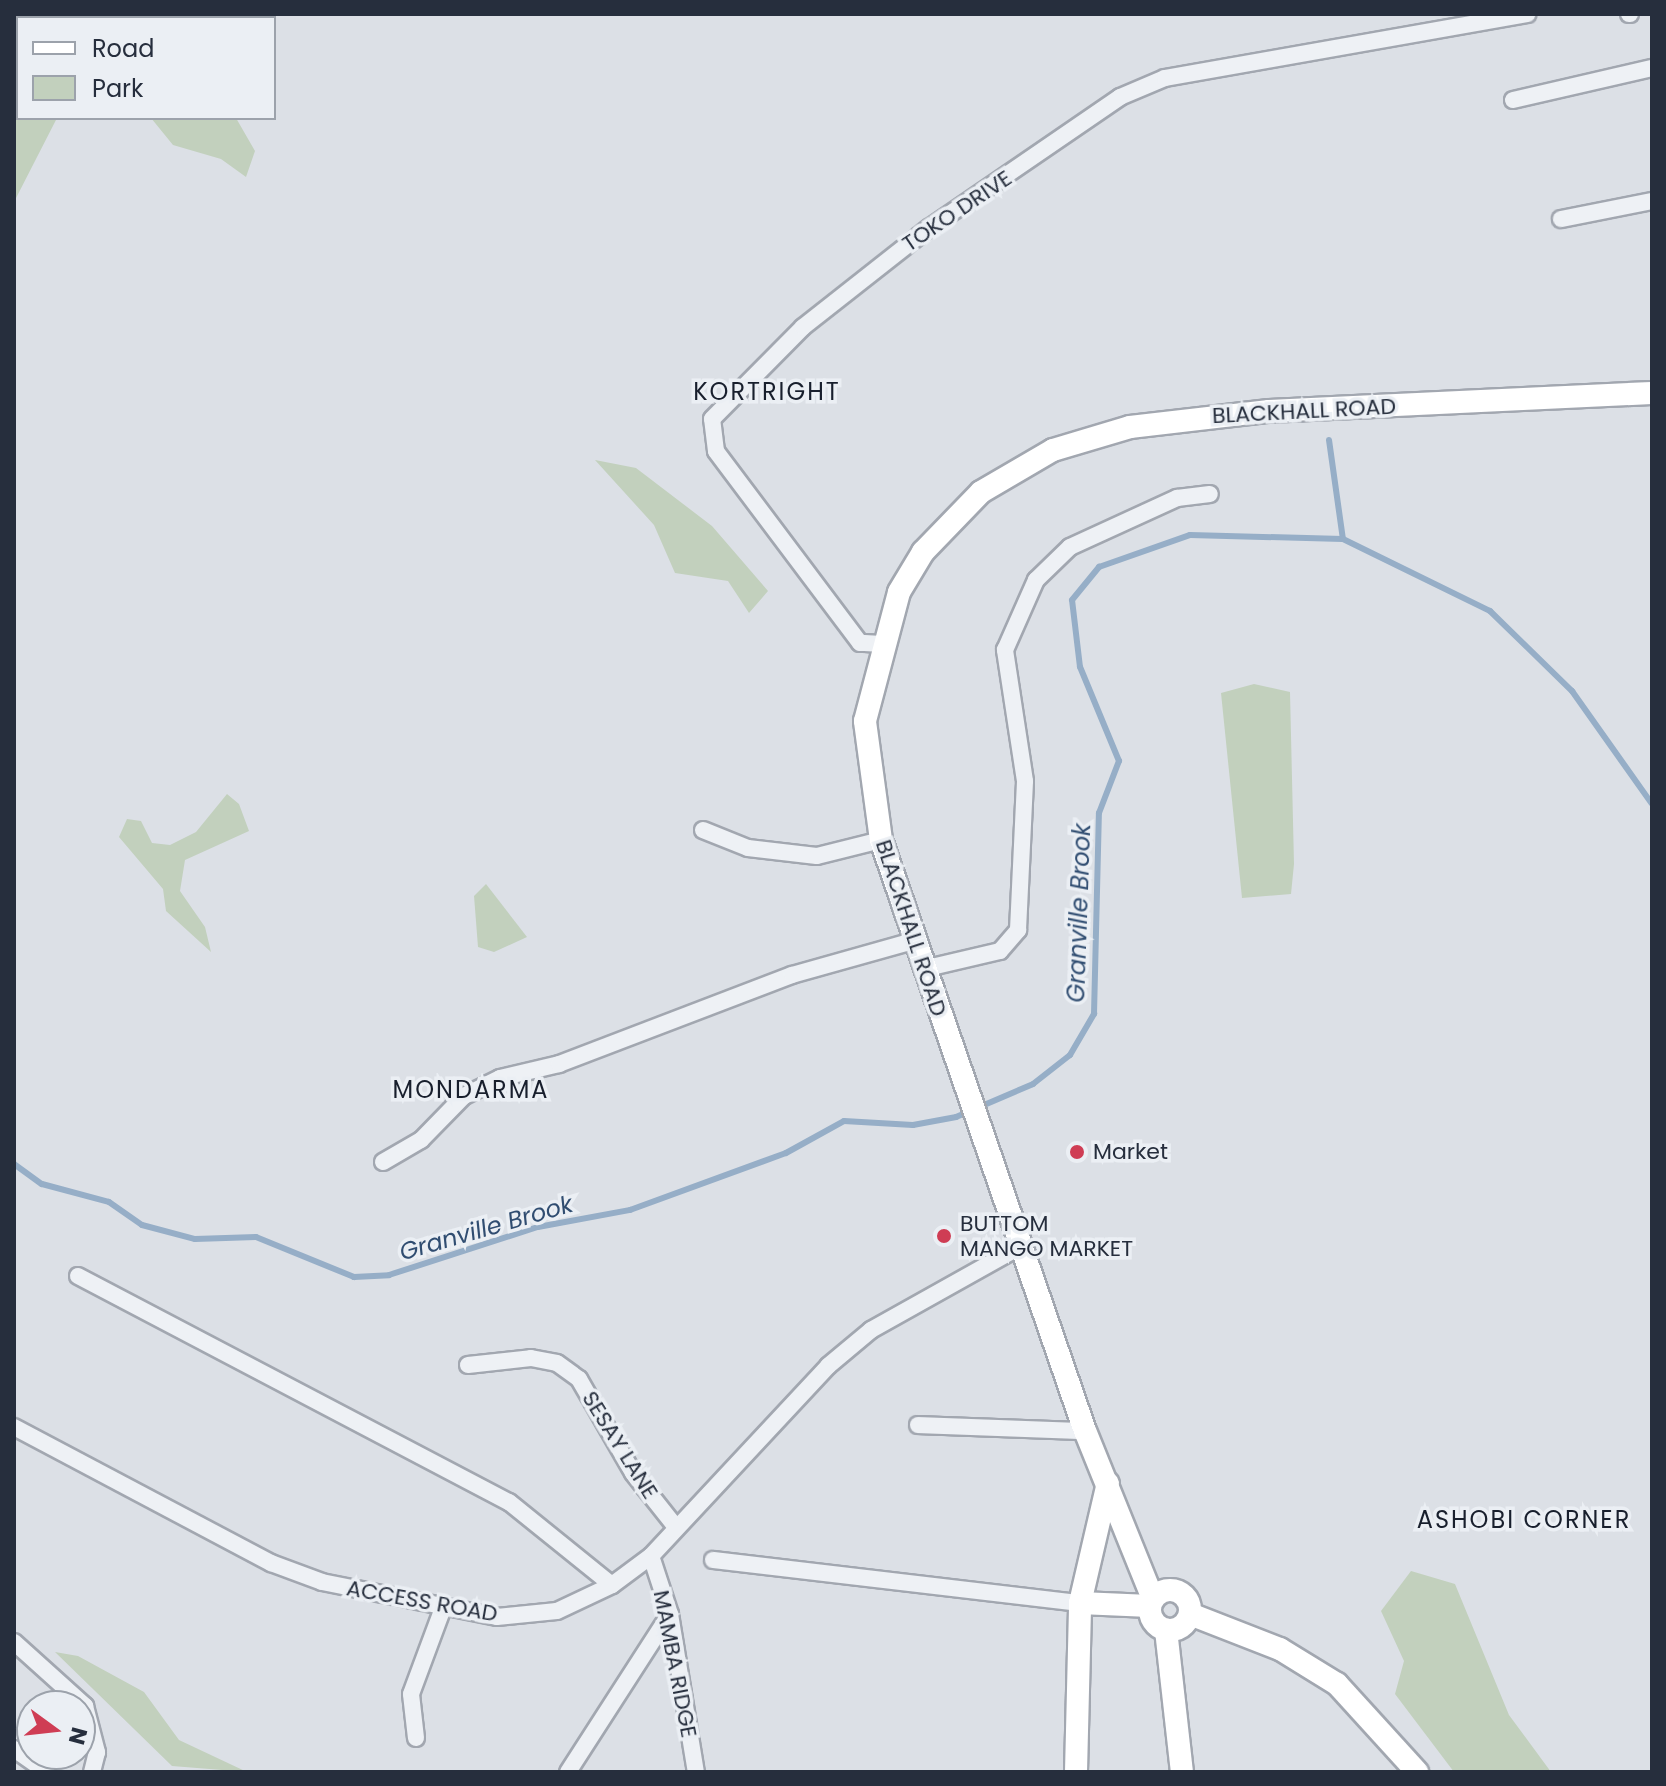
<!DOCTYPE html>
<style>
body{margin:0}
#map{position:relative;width:1666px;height:1786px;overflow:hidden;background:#dce0e6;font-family:Poppins,sans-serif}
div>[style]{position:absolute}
.green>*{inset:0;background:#c2d0bd}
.stream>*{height:6px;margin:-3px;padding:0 3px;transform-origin:3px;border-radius:3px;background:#96aec7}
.roads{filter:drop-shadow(2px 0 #a2a7b0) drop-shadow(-2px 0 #a2a7b0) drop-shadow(0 2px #a2a7b0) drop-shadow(0 -2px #a2a7b0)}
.street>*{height:16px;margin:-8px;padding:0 8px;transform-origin:8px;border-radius:8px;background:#eef1f5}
.secondary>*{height:22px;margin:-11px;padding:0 11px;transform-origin:11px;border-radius:11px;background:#fff}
.secondary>.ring{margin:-11px;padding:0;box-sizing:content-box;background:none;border:22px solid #fff;border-radius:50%}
.dots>*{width:22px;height:22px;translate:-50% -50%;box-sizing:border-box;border:4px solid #ebeff4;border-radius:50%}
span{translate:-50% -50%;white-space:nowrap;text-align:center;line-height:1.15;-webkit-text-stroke:7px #ebeff4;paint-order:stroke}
.street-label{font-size:22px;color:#262e3d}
.poi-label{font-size:22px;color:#262e3d}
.left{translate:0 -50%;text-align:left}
.neighbourhood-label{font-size:24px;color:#181f2d;letter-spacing:2px}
.water-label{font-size:24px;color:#304d71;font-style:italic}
.frame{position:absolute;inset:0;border:16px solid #262e3d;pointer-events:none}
.legend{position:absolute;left:16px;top:16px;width:260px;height:104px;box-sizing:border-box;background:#ebeff4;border:2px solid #9ca2ab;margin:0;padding:10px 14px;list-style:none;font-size:24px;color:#262e3d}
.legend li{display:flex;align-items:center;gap:16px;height:40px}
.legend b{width:40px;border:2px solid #9ca2ab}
.north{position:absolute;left:16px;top:1690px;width:80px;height:80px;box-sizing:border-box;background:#ebeff4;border:2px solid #9ca2ab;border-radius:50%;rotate:105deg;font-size:22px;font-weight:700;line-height:32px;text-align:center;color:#262e3d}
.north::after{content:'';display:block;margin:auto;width:28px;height:36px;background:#cf3d54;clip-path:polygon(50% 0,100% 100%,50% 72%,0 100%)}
</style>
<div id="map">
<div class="green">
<div style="clip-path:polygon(14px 14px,63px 18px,18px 18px,18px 118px,57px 118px,14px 202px)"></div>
<div style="clip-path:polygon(151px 118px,236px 118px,255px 151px,246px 177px,221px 159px,173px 145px)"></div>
<div style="clip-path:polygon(595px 460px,636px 468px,712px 526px,768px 591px,749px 613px,728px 581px,675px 573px,654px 525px)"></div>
<div style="clip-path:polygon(1254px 684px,1290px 692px,1294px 864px,1291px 894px,1242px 898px,1221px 693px)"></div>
<div style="clip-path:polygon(227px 794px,239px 804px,249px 831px,185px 860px,180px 891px,205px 927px,211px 952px,166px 911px,163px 889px,119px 837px,127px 819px,141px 821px,152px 843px,170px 845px,196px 832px)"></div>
<div style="clip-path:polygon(486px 884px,527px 937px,494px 952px,478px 947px,474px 896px)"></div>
<div style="clip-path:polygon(1411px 1571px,1455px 1584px,1509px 1715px,1551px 1772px,1454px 1772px,1395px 1694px,1404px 1661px,1381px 1611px)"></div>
<div style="clip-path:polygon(55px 1652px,78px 1656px,144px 1692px,179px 1740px,247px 1772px,172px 1766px)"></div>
</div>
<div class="stream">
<div style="left:1329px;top:440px;width:100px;rotate:82deg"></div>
<div style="left:14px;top:1164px;width:34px;rotate:36deg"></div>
<div style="left:42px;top:1184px;width:69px;rotate:15deg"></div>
<div style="left:109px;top:1202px;width:40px;rotate:34.9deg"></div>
<div style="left:142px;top:1225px;width:55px;rotate:14.8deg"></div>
<div style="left:195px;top:1239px;width:61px;rotate:-1.9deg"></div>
<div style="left:256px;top:1237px;width:106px;rotate:22.2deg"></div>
<div style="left:354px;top:1277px;width:35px;rotate:-3deg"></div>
<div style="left:389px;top:1275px;width:157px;rotate:-17.9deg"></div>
<div style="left:538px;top:1227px;width:94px;rotate:-10.5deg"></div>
<div style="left:630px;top:1210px;width:166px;rotate:-20.1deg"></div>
<div style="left:786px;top:1153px;width:66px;rotate:-28.9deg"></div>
<div style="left:844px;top:1121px;width:69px;rotate:3.3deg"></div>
<div style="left:913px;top:1125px;width:44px;rotate:-10.5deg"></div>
<div style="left:956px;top:1117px;width:84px;rotate:-23.2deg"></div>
<div style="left:1033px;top:1084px;width:47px;rotate:-38.1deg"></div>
<div style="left:1070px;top:1055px;width:48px;rotate:-59.7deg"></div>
<div style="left:1094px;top:1014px;width:201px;rotate:-88.6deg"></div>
<div style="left:1099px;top:813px;width:56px;rotate:-69deg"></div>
<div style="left:1119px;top:761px;width:102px;rotate:-112.5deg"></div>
<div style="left:1080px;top:667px;width:67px;rotate:-96.8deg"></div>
<div style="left:1072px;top:600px;width:43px;rotate:-50.7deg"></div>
<div style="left:1099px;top:567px;width:96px;rotate:-19.4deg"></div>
<div style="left:1190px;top:535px;width:153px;rotate:1.5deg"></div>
<div style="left:1343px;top:539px;width:164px;rotate:26.1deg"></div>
<div style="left:1490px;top:611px;width:115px;rotate:44.3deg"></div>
<div style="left:1572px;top:691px;width:138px;rotate:54.7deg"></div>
</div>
<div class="roads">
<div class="street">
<div style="left:1629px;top:14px;width:1px"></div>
<div style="left:1513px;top:100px;width:143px;rotate:-13deg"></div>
<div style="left:1561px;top:219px;width:93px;rotate:-11.2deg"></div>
<div style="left:882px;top:644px;width:22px;rotate:-177deg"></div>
<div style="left:860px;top:643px;width:240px;rotate:-126.9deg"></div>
<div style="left:716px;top:451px;width:32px;rotate:-97deg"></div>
<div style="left:712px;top:419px;width:129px;rotate:-45.3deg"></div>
<div style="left:803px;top:327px;width:160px;rotate:-38.2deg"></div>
<div style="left:929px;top:228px;width:232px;rotate:-34.4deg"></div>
<div style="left:1120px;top:97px;width:49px;rotate:-22.9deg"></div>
<div style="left:1165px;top:78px;width:368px;rotate:-10deg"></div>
<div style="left:703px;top:830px;width:48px;rotate:21.8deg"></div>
<div style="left:748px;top:848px;width:69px;rotate:6.6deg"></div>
<div style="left:817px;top:856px;width:66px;rotate:-14deg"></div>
<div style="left:923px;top:969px;width:79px;rotate:-13.2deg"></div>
<div style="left:1000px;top:951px;width:28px;rotate:-49deg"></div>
<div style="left:1018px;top:930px;width:149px;rotate:-87.3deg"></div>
<div style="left:1025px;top:781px;width:133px;rotate:-98.7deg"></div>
<div style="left:1005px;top:650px;width:77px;rotate:-66.1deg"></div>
<div style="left:1036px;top:580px;width:47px;rotate:-44.1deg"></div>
<div style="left:1070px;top:547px;width:118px;rotate:-24.6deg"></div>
<div style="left:1177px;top:498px;width:33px;rotate:-7deg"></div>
<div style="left:383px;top:1162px;width:44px;rotate:-30.1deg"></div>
<div style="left:421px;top:1140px;width:62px;rotate:-45.7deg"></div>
<div style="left:464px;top:1096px;width:40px;rotate:-26.6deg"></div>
<div style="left:500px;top:1078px;width:61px;rotate:-13.3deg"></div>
<div style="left:559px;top:1064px;width:249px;rotate:-20.9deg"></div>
<div style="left:792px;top:975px;width:126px;rotate:-15.7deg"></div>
<div style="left:78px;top:1276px;width:487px;rotate:27.7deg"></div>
<div style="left:509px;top:1502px;width:132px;rotate:38.9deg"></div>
<div style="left:468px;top:1365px;width:63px;rotate:-6.3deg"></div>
<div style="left:531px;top:1358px;width:26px;rotate:11deg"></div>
<div style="left:557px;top:1363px;width:27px;rotate:36deg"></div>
<div style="left:579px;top:1379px;width:108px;rotate:60.1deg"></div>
<div style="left:633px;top:1473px;width:68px;rotate:51.6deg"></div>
<div style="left:918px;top:1425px;width:167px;rotate:2.1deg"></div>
<div style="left:14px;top:1427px;width:291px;rotate:27.9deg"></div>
<div style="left:271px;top:1563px;width:54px;rotate:20.4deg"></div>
<div style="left:322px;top:1582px;width:178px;rotate:11.3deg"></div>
<div style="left:497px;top:1617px;width:60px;rotate:-5.7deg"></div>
<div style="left:557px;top:1611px;width:61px;rotate:-25.3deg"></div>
<div style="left:612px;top:1585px;width:49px;rotate:-36.6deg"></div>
<div style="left:651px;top:1556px;width:260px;rotate:-47deg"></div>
<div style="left:828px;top:1366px;width:56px;rotate:-39.9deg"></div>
<div style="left:871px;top:1330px;width:172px;rotate:-29.2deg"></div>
<div style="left:651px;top:1556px;width:61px;rotate:71.9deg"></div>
<div style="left:670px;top:1614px;width:160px;rotate:80.7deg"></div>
<div style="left:713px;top:1560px;width:370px;rotate:6.7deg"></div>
<div style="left:14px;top:1642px;width:96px;rotate:42deg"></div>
<div style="left:85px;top:1706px;width:48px;rotate:75.4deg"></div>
<div style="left:97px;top:1752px;width:21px;rotate:104deg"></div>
<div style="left:416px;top:1738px;width:44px;rotate:-96.5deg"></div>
<div style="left:411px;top:1694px;width:92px;rotate:-69.6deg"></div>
<div style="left:14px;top:1749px;width:40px;rotate:34.9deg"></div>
<div style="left:568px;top:1772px;width:188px;rotate:-57.2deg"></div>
</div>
<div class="secondary">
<div class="ring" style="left:1150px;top:1590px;width:18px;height:18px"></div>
<div style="left:1153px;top:1599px;width:181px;rotate:-112deg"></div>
<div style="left:1085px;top:1431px;width:625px;rotate:-109.04deg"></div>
<div style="left:881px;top:840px;width:120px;rotate:-97.7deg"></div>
<div style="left:865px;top:721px;width:133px;rotate:-75.2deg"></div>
<div style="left:899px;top:592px;width:47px;rotate:-59deg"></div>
<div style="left:923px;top:552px;width:83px;rotate:-46deg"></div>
<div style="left:981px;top:492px;width:83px;rotate:-30.3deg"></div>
<div style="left:1053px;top:450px;width:80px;rotate:-16.6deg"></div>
<div style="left:1130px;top:427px;width:140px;rotate:-6.6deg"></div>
<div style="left:1269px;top:411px;width:383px;rotate:-2.7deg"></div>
<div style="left:1080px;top:1603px;width:70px;rotate:2.5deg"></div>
<div style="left:1190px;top:1614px;width:97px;rotate:21.3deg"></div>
<div style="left:1280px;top:1649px;width:67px;rotate:31.6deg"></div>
<div style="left:1337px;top:1684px;width:119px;rotate:47.7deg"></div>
<div style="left:1166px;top:1630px;width:143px;rotate:83.6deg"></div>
<div style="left:1076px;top:1772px;width:169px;rotate:-88.6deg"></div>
<div style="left:1080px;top:1603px;width:123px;rotate:-76.9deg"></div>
</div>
</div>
<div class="dots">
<div style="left:1077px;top:1152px;background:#cf3d54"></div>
<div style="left:944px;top:1236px;background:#cf3d54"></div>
</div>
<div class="street-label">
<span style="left:957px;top:211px;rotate:-34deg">TOKO DRIVE</span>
<span style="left:1304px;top:411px;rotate:-3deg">BLACKHALL ROAD</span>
<span style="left:911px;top:928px;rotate:72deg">BLACKHALL ROAD</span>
<span style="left:620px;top:1445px;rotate:58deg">SESAY LANE</span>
<span style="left:422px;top:1601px;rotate:10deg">ACCESS ROAD</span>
<span style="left:675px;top:1664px;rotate:79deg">MAMBA RIDGE</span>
</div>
<div class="poi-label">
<span class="left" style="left:1093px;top:1152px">Market</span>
<span class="left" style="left:960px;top:1236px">BUTTOM<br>MANGO MARKET</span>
</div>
<div class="neighbourhood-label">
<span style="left:767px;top:392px">KORTRIGHT</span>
<span style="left:471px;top:1090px">MONDARMA</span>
<span style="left:1524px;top:1520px">ASHOBI CORNER</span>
</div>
<div class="water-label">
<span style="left:1079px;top:913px;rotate:-88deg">Granville Brook</span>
<span style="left:486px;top:1228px;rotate:-16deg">Granville Brook</span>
</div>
<div class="frame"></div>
<ul class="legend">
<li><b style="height:10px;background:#fff"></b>Road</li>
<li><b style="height:22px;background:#c2d0bd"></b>Park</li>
</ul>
<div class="north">N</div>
</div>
